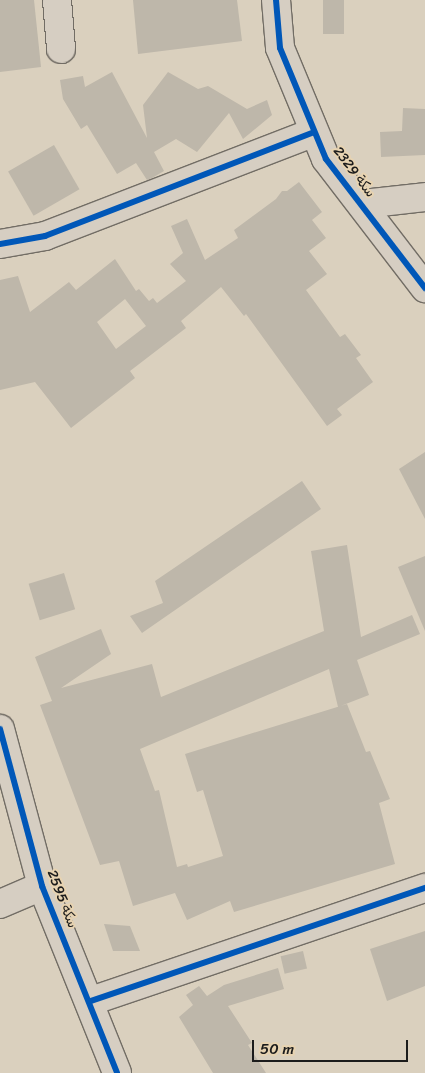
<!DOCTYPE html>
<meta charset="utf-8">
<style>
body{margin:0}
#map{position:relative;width:425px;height:1073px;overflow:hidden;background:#dad0be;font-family:Sriracha,"Playpen Sans Arabic",sans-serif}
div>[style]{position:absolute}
.building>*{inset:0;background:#beb7aa;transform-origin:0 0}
.roads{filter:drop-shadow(1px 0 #726d65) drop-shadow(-1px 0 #726d65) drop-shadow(0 1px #726d65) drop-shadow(0 -1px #726d65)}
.minor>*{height:28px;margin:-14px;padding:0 14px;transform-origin:14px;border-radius:14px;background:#d6cec2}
.cycleway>*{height:6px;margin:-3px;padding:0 3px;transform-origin:3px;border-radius:3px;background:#0057b8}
span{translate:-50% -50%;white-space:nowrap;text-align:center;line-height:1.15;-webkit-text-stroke:4px #e7d3b1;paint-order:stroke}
.street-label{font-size:14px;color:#1c1c1c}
.scale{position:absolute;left:252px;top:1040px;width:156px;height:22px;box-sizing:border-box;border:2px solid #1c1c1c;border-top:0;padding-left:6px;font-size:15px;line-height:18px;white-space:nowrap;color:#1c1c1c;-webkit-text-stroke:4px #e7d3b1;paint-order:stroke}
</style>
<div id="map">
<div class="building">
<div style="clip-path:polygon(0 0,34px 0,41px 67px,0 72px)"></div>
<div style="clip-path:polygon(133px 0,237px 0,242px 41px,138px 54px)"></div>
<div style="left:323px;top:0;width:21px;height:34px"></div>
<div style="clip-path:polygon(112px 72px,147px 138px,143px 105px,168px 72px,198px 89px,208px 86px,247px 109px,267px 100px,272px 115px,243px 139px,229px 113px,197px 152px,176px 139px,154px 152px,164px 171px,152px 178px,147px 180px,136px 163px,117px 174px,87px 125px,81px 129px,63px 99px,60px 80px,83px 76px,85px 87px)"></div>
<div style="clip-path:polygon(403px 108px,425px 109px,425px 155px,381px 157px,380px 132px,402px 131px)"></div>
<div style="left:54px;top:145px;width:51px;height:53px;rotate:60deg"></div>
<div style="clip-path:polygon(evenodd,299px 182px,322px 212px,312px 220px,326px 238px,309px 251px,327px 274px,306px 290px,340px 337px,345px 334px,361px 355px,356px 358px,373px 382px,337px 409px,342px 415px,327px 426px,246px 314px,244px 316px,221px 287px,181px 321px,186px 328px,130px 371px,135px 378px,71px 428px,35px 382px,0 390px,0 280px,18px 276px,30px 312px,69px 282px,76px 290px,115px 259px,136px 291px,139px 289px,149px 301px,153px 298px,157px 303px,186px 281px,170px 264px,183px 253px,171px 226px,187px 219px,205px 260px,238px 238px,234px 230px,276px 199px,282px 191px,287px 191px,299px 182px,125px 299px,146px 326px,116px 349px,97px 322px,125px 299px)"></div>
<div style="clip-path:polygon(425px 452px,425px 519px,399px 469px)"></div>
<div style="clip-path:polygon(302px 481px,321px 509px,142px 633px,130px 616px,163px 603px,155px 581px)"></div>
<div style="clip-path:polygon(347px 545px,361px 637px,412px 615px,420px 634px,357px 660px,369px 695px,338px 707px,329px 669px,140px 749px,155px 791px,159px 790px,177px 867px,187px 864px,188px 867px,223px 856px,203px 790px,197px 792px,185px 754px,347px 704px,366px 752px,370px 751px,390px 799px,379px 803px,395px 864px,234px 912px,230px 901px,187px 920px,175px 893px,133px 906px,119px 861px,100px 865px,40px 705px,52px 701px,35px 657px,101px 629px,111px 654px,61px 688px,152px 664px,161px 697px,324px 631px,311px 551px)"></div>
<div style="clip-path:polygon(425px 556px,425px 631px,398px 567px)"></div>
<div style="left:64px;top:573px;width:38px;height:37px;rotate:73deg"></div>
<div style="clip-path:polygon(104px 924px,130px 926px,140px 951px,113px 951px)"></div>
<div style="clip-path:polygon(425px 931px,425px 986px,387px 1001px,370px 949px)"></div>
<div style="left:303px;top:951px;width:18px;height:23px;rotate:77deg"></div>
<div style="clip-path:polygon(278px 968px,284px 989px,228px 1006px,252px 1043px,248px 1045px,266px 1073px,213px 1073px,179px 1017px,193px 1005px,186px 995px,199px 986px,207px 996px,224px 985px)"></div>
</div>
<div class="roads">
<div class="minor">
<div style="left:57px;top:0;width:49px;rotate:85.3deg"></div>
<div style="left:276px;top:0;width:48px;rotate:85.2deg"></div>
<div style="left:280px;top:48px;width:120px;rotate:67.5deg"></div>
<div style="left:326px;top:159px;width:163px;rotate:52.5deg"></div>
<div style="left:363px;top:204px;width:62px;rotate:-6.4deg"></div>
<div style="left:0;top:244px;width:46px;rotate:-10.1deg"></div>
<div style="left:45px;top:236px;width:288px;rotate:-21.1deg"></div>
<div style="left:0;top:729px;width:163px;rotate:75deg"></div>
<div style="left:42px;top:886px;width:201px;rotate:68.1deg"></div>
<div style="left:0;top:904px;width:46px;rotate:-23.2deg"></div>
<div style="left:91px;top:1001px;width:353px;rotate:-18.7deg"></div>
</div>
</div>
<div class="cycleway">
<div style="left:276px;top:0;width:48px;rotate:85.2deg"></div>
<div style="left:280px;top:48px;width:120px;rotate:67.5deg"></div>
<div style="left:326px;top:159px;width:163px;rotate:52.5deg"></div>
<div style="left:0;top:244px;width:46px;rotate:-10.1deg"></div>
<div style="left:45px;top:236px;width:288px;rotate:-21.1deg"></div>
<div style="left:0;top:729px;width:163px;rotate:75deg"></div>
<div style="left:42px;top:886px;width:201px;rotate:68.1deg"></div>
<div style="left:91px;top:1001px;width:353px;rotate:-18.7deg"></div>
</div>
<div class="street-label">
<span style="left:354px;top:172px;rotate:53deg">سكة 2329</span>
<span style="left:62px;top:899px;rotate:69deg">سكة 2595</span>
</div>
<div class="scale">50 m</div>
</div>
